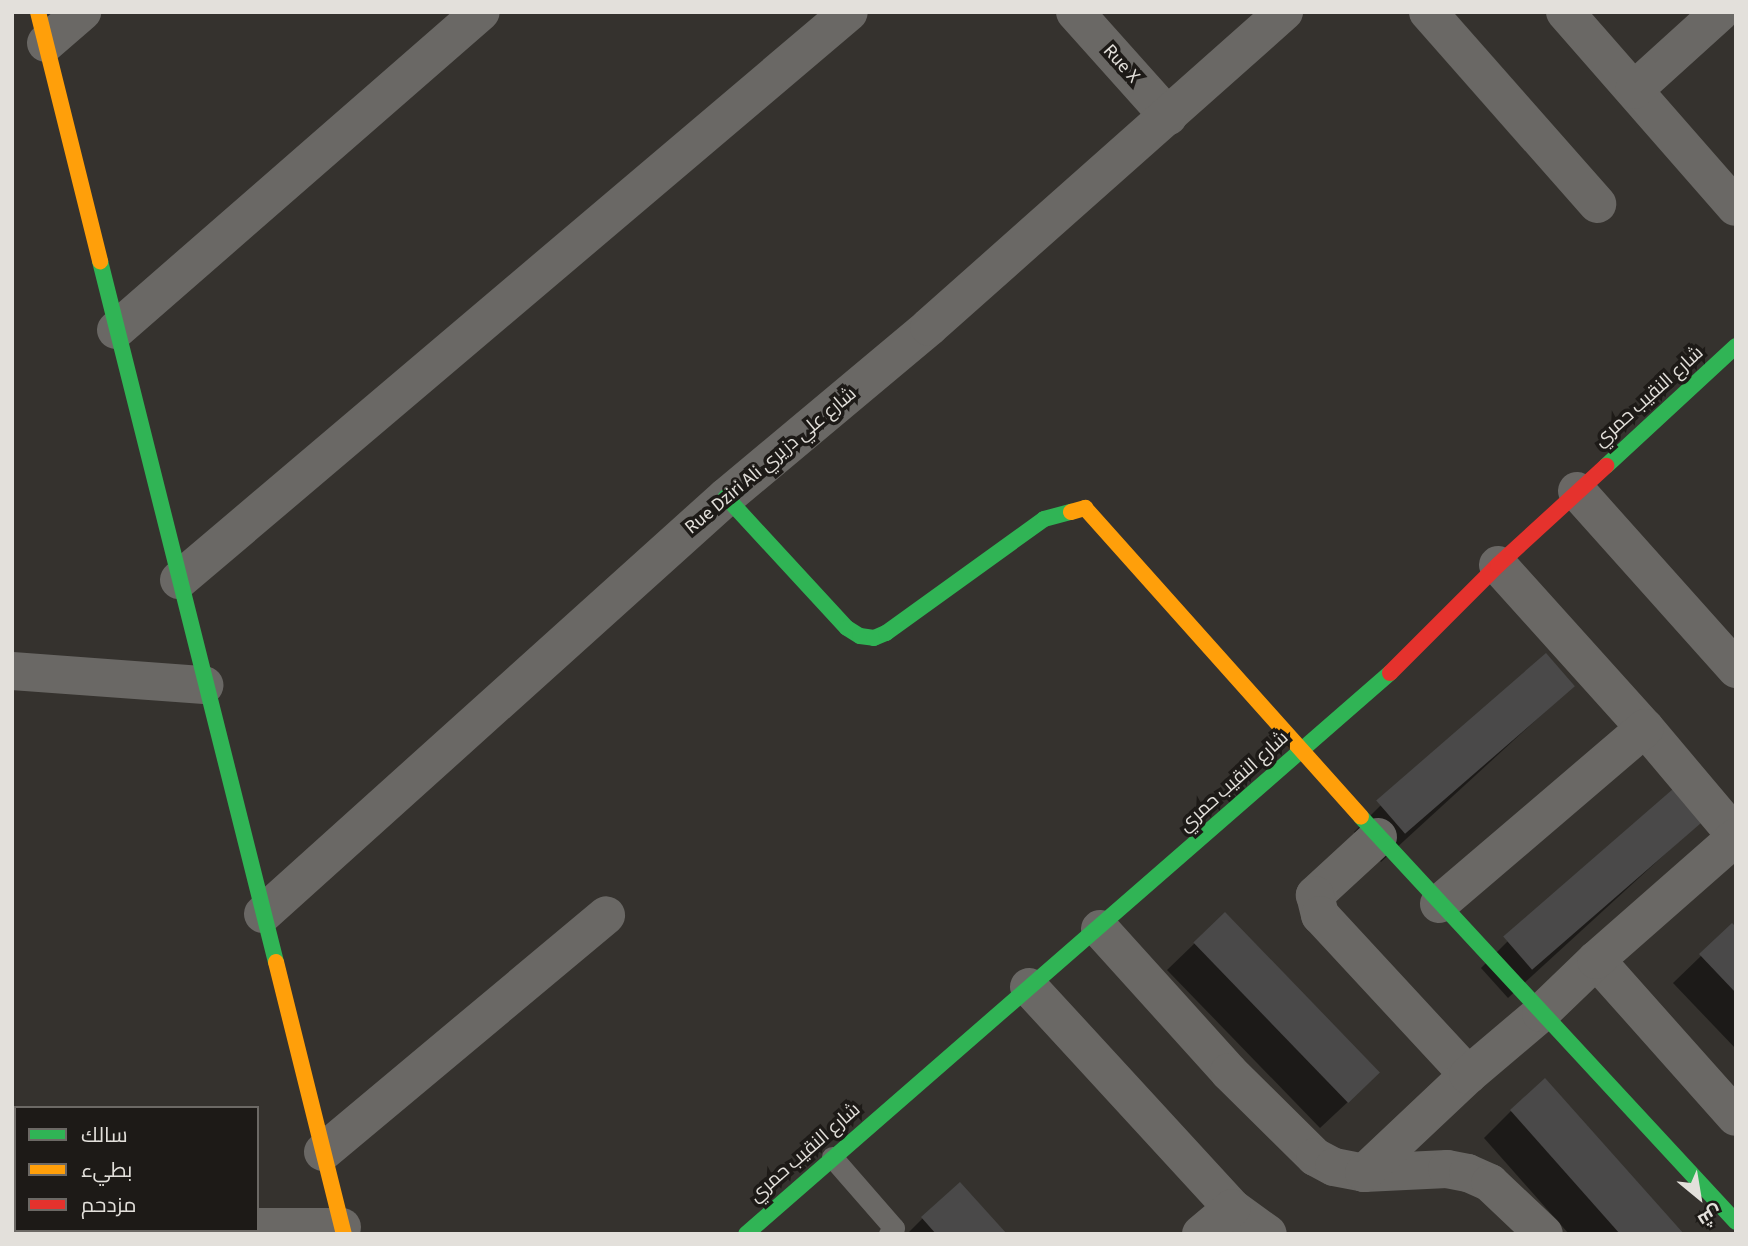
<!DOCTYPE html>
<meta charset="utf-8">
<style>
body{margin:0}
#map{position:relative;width:1748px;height:1246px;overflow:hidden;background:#35322e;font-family:"Source Sans 3",Cairo,sans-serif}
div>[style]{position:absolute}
.shadow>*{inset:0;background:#0007}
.building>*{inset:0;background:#4a4949;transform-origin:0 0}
.lane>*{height:21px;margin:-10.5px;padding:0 10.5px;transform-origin:10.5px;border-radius:10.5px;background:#6a6865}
.street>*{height:38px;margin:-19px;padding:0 19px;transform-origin:19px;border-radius:19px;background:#6a6865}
.fast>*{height:16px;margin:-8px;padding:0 8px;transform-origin:8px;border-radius:8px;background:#30b455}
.slow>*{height:16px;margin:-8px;padding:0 8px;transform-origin:8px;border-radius:8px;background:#ff9f0a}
.jam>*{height:16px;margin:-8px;padding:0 8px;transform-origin:8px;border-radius:8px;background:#e5322d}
span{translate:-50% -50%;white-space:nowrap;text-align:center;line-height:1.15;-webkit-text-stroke:7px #1d1a17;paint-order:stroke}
.street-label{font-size:19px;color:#e3e0db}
.frame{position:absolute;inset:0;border:14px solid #e3e0db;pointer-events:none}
.legend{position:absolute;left:14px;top:1106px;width:245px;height:126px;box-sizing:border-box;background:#1d1a17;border:2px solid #6c6965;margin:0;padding:9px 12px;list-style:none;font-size:21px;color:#e3e0db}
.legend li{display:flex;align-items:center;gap:14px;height:35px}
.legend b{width:35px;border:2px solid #6c6965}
.north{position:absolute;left:1664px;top:1162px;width:70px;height:70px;-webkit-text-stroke:5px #1d1a17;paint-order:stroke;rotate:150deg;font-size:19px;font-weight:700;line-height:28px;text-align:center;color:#e3e0db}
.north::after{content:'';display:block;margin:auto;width:24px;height:32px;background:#e3e0db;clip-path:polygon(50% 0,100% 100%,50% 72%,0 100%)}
</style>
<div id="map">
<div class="shadow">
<div style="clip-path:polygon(1573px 686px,1381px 862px,1354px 832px,1381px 805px)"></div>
<div style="clip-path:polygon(1700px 822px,1508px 998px,1481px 968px,1508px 941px)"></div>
<div style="clip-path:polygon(1225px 914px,1351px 1099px,1320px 1128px,1167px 970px)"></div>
<div style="clip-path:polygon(1732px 926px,1736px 929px,1736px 1049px,1673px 983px)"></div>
<div style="clip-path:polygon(1511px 1111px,1681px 1234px,1569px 1234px,1484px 1138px)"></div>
<div style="clip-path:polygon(960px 1185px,1005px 1234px,907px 1234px,922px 1219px)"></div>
</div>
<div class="building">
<div style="left:1546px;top:653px;width:44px;height:225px;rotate:49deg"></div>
<div style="left:1673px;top:789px;width:44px;height:225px;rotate:49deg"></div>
<div style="left:1225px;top:912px;width:223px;height:44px;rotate:46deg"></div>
<div style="clip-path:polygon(1732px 923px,1736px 927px,1736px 993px,1699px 954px)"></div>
<div style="clip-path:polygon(1545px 1078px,1684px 1234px,1620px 1234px,1510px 1110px)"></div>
<div style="clip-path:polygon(960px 1182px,1007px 1234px,936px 1234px,921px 1217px)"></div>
</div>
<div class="lane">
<div style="left:832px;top:1157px;width:94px;rotate:48.9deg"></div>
<div style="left:894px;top:1228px;width:8px;rotate:130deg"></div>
</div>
<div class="street">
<div style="left:1075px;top:12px;width:140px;rotate:48.2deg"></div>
<div style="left:1428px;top:12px;width:256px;rotate:48.6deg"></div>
<div style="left:1565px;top:12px;width:259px;rotate:48.8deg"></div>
<div style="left:46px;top:43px;width:48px;rotate:-40.7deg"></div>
<div style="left:1634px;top:90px;width:116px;rotate:-42.2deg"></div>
<div style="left:116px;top:330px;width:484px;rotate:-41.1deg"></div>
<div style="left:1577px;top:491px;width:239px;rotate:48.2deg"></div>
<div style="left:1498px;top:565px;width:219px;rotate:48deg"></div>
<div style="left:1645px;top:728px;width:141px;rotate:49.9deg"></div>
<div style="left:179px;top:580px;width:878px;rotate:-40.29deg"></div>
<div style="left:12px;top:671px;width:193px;rotate:4.2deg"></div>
<div style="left:1378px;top:837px;width:86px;rotate:137.4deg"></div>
<div style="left:1315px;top:895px;width:21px;rotate:76deg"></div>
<div style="left:1320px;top:915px;width:218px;rotate:47.2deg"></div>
<div style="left:1439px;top:904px;width:271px;rotate:-40.5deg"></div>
<div style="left:263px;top:914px;width:623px;rotate:-42.01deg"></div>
<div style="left:726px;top:497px;width:265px;rotate:-39.9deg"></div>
<div style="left:929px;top:327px;width:475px;rotate:-41.6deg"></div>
<div style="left:1100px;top:929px;width:193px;rotate:47.9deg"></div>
<div style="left:1229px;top:1072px;width:121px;rotate:44.7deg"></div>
<div style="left:1315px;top:1157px;width:21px;rotate:28deg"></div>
<div style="left:1334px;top:1167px;width:31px;rotate:11deg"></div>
<div style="left:1364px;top:1173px;width:83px;rotate:-2.8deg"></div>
<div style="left:1447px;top:1169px;width:21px;rotate:11deg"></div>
<div style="left:1468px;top:1173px;width:24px;rotate:24deg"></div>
<div style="left:1490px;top:1183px;width:74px;rotate:43.4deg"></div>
<div style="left:1596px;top:960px;width:210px;rotate:48.3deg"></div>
<div style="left:1029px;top:987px;width:300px;rotate:47.4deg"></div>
<div style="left:1232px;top:1208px;width:44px;rotate:35.8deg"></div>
<div style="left:323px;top:1152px;width:369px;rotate:-39.9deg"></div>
<div style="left:1364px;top:1173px;width:143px;rotate:-43.3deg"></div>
<div style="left:1468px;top:1075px;width:96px;rotate:-40.3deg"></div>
<div style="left:1541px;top:1013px;width:76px;rotate:-43.9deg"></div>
<div style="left:1596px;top:960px;width:186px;rotate:-41.3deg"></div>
<div style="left:257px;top:1227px;width:85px"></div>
<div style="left:37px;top:1234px;width:4px;rotate:-90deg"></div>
<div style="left:162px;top:1234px;width:4px;rotate:-90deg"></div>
<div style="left:1201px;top:1234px;width:40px;rotate:-40deg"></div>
</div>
<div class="fast">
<div style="left:100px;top:261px;width:723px;rotate:75.91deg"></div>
<div style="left:1606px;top:466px;width:177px;rotate:-42.7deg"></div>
<div style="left:726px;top:497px;width:178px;rotate:47.3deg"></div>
<div style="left:847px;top:628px;width:15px;rotate:32deg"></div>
<div style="left:860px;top:636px;width:14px;rotate:8deg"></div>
<div style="left:874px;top:638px;width:13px;rotate:-23deg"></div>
<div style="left:886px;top:633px;width:195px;rotate:-35.8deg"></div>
<div style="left:1044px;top:519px;width:28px;rotate:-15deg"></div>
<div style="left:1361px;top:817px;width:552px;rotate:47.2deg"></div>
<div style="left:746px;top:1234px;width:854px;rotate:-41.06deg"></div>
</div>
<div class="slow">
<div style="left:38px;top:12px;width:257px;rotate:76deg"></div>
<div style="left:1071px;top:512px;width:15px;rotate:-16deg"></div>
<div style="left:1085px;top:508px;width:414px;rotate:48.2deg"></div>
<div style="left:276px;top:962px;width:280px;rotate:76deg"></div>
</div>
<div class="jam">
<div style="left:1390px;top:673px;width:153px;rotate:-45deg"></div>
<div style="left:1498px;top:565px;width:147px;rotate:-42.5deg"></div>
</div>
<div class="street-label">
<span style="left:1121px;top:64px;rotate:48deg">Rue X</span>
<span style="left:1649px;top:397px;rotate:-42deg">شارع النقيب حمري</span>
<span style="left:771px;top:461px;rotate:-40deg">Rue Dziri Ali شارع علي دزيري</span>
<span style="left:1234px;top:782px;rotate:-42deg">شارع النقيب حمري</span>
<span style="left:805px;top:1153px;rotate:-41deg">شارع النقيب حمري</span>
</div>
<div class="frame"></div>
<ul class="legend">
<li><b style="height:9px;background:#30b455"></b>سالك</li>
<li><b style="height:9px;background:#ff9f0a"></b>بطيء</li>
<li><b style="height:9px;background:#e5322d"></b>مزدحم</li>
</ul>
<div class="north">ش</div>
</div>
